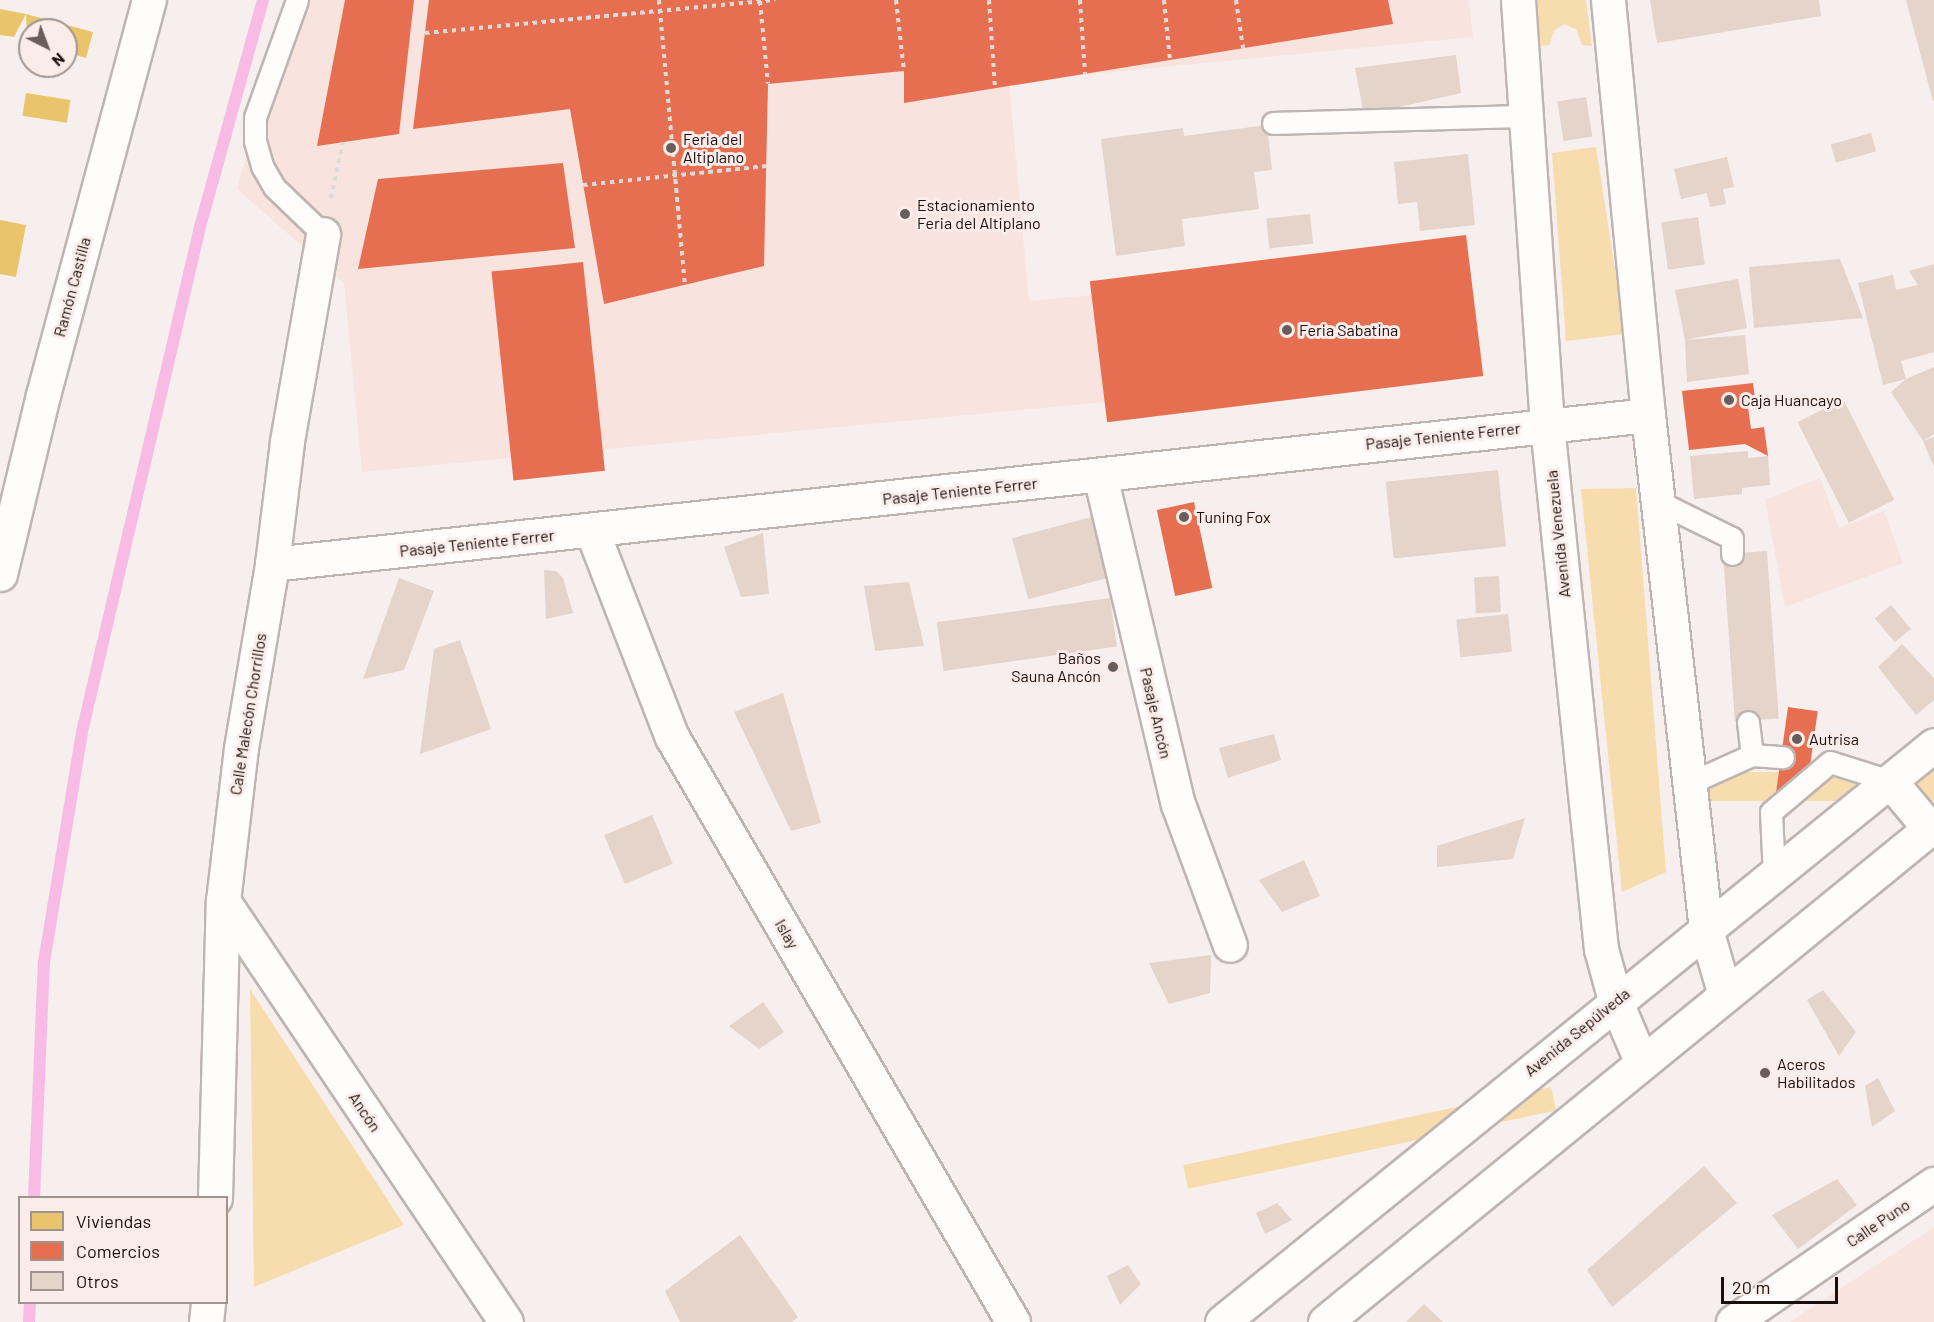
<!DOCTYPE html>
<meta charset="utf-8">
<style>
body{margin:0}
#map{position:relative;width:1934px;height:1322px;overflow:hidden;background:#f6efed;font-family:Barlow,sans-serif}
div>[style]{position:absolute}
.built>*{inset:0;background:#f9e3df}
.green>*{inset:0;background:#f7dcae;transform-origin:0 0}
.homes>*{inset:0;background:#e9c46a;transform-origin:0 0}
.shops>*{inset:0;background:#e76f51;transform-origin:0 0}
.stream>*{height:12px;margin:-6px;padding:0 6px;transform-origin:6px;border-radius:6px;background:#f7bbe5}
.building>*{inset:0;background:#e4d4ca;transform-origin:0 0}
.path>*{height:4px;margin-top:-2px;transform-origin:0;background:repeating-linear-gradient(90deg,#dddbda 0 4.5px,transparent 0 9px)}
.roads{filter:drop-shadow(2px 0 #beb5b3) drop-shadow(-2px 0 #beb5b3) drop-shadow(0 2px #beb5b3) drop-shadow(0 -2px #beb5b3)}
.service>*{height:21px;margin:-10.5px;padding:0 10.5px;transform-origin:10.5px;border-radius:10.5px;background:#fefdfc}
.minor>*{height:33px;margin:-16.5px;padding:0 16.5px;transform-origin:16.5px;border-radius:16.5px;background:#fefdfc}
.tertiary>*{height:33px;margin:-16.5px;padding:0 16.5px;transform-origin:16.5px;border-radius:16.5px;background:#fefdfc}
.dots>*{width:16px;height:16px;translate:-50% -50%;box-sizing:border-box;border:3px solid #faece9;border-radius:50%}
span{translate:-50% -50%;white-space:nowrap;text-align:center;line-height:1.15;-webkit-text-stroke:6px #faece9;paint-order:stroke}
.poi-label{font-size:16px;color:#1a0f0d}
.left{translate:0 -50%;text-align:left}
.right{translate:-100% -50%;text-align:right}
.street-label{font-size:16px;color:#1a0f0d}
.legend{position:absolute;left:18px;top:1196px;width:210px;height:108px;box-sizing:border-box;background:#faece9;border:2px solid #a09491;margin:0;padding:8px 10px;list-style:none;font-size:18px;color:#1a0f0d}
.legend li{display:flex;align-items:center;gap:12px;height:30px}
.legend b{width:30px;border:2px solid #a09491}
.north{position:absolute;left:18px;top:18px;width:60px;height:60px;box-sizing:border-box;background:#faece9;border:2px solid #a09491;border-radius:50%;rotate:138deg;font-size:16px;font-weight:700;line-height:24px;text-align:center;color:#1a0f0d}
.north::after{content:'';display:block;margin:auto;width:21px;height:27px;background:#675d5b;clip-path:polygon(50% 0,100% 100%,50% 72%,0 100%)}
.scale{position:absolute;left:1721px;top:1277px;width:117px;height:27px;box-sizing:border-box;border:3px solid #1a0f0d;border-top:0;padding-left:8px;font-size:18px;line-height:21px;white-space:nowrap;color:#1a0f0d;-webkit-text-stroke:4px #faece9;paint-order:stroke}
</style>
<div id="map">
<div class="built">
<div style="clip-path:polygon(292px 0,1469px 0,1473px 37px,1009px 82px,1029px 301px,1456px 260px,1466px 368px,362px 472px,344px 283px,237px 189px)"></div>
<div style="clip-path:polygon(1820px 478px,1839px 528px,1884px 511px,1903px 563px,1785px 607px,1765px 500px)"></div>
<div style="clip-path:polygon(1934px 1227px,1934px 1322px,1790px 1322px)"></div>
</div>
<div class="green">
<div style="clip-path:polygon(1537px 0,1586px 0,1592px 46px,1582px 45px,1576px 29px,1564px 24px,1554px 31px,1549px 45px,1539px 46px)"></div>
<div style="clip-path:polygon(1596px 147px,1625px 334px,1566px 341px,1552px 153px)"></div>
<div style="clip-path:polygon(1636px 488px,1666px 872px,1622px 892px,1581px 489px)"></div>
<div style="left:1934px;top:772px;width:29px;height:241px;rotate:90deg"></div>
<div style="clip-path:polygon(250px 989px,404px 1225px,254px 1287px)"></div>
<div style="left:1551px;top:1087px;width:24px;height:376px;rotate:78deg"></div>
</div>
<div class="homes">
<div style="clip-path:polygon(0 9px,26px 14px,14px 37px,0 35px)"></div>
<div style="clip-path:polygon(26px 14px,93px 32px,86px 58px,66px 52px,66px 30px,30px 30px,30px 42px,27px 42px)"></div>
<div style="left:26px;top:93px;width:45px;height:23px;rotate:9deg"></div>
<div style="clip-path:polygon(0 220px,26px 225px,16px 277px,0 274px)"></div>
</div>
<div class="shops">
<div style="clip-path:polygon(345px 0,414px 0,399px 134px,317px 146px)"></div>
<div style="clip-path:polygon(429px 0,1388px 0,1393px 24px,904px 103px,904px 71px,768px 84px,764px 266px,604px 304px,570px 109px,413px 129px)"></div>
<div style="clip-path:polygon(563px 163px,575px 248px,358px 269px,378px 179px)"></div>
<div style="left:1466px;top:235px;width:142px;height:379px;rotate:83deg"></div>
<div style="left:583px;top:262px;width:210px;height:92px;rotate:84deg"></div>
<div style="clip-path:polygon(1753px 383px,1756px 406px,1748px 407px,1751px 429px,1764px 427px,1768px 456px,1745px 444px,1689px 450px,1682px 391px)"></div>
<div style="left:1194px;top:502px;width:88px;height:38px;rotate:78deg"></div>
<div style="left:1788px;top:707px;width:30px;height:87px;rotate:8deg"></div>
</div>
<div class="stream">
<div style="left:34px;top:1198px;width:236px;rotate:-87.6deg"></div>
<div style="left:44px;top:962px;width:233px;rotate:-80.6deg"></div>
<div style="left:82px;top:732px;width:519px;rotate:-76.85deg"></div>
<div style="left:200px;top:227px;width:236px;rotate:-74.5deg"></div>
<div style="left:29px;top:1322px;width:20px;rotate:-87deg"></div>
</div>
<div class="building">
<div style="clip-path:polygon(1650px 0,1819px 0,1821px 16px,1657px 43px)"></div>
<div style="clip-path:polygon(1906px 0,1934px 0,1934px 101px,1933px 101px)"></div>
<div style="clip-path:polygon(1456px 55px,1461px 93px,1364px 115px,1355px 68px)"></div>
<div style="left:1586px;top:97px;width:40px;height:29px;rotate:81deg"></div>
<div style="clip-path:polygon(1267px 125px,1272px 170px,1254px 172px,1259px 209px,1182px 219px,1185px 246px,1116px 256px,1101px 139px,1183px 128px,1184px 136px)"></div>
<div style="left:1871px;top:133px;width:19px;height:42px;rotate:74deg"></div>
<div style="clip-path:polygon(1468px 154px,1475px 225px,1420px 231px,1417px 202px,1398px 204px,1394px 162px)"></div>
<div style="clip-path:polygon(1727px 157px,1734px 187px,1723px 189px,1726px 204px,1710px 207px,1707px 193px,1681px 199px,1674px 169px)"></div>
<div style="left:1310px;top:214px;width:30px;height:44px;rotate:84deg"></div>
<div style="left:1698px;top:217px;width:48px;height:37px;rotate:82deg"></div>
<div style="clip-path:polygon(1840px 259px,1863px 318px,1754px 328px,1749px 267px)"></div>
<div style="clip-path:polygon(1934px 264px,1934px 352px,1901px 361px,1906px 379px,1883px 385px,1858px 283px,1893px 275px,1896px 290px,1918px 285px,1909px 271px)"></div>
<div style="clip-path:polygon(1738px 279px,1747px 328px,1685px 340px,1745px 335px,1749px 374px,1687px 382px,1685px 340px,1675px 290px)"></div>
<div style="clip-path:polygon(1934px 367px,1934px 434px,1923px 441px,1891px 392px,1906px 379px)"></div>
<div style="left:1843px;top:399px;width:113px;height:51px;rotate:63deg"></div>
<div style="clip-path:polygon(1934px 437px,1934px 467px,1923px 441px)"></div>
<div style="clip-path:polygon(1748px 451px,1748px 458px,1768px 456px,1770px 485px,1742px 488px,1742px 494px,1694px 499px,1690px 456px)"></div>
<div style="left:1498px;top:470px;width:77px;height:113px;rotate:84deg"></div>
<div style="left:1099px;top:515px;width:63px;height:90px;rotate:75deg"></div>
<div style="clip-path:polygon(763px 533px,769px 594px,741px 597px,724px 547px)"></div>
<div style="left:1767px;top:551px;width:168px;height:44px;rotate:86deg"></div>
<div style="clip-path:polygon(544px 570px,556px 571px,563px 578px,573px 613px,546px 619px)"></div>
<div style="left:1499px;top:576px;width:36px;height:25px;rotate:87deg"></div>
<div style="clip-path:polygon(399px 578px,434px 591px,404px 670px,363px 679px)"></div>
<div style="clip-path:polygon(909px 582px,924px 646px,875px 651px,864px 586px)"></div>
<div style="left:1110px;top:598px;width:49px;height:175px;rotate:82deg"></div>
<div style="left:1891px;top:605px;width:31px;height:21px;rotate:50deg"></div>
<div style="left:1508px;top:614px;width:38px;height:52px;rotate:84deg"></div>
<div style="clip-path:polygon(460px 640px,491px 729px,420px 754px,434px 649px)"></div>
<div style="clip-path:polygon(1902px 644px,1934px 678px,1934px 700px,1916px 715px,1878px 667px)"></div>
<div style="clip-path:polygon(783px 693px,821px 823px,791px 831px,734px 712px)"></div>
<div style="clip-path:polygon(1274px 734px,1281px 760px,1228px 778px,1219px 748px)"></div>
<div style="left:652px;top:815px;width:53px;height:52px;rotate:67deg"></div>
<div style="clip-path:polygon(1525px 818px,1513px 859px,1437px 867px,1437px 846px)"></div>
<div style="clip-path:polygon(1304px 860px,1320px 896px,1282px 912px,1259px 880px)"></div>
<div style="clip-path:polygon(1211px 955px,1210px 993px,1169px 1004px,1149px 963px)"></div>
<div style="clip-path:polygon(1823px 990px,1856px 1032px,1839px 1056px,1807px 1000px)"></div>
<div style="clip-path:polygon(763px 1002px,784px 1032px,759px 1049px,729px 1026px)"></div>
<div style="clip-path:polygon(1878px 1078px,1895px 1111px,1872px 1127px,1865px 1086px)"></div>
<div style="clip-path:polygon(1704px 1166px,1737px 1203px,1612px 1307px,1587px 1270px)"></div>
<div style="clip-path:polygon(1837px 1179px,1857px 1205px,1798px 1249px,1772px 1215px)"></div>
<div style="clip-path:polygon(1277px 1203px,1292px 1220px,1265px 1234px,1256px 1213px)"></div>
<div style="clip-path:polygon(740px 1235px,798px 1317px,792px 1322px,680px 1322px,665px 1291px)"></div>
<div style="clip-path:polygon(1128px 1265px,1141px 1284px,1120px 1305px,1107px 1276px)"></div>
<div style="clip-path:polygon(1424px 1304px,1443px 1322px,1406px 1322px)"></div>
</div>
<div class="path">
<div style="left:659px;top:0;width:286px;rotate:84.8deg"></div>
<div style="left:896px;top:0;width:71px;rotate:83.6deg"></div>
<div style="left:989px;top:0;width:88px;rotate:86.1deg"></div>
<div style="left:1080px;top:0;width:74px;rotate:86.1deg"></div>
<div style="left:1164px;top:0;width:60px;rotate:84.3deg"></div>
<div style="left:1236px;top:0;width:49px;rotate:81.7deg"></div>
<div style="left:760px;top:1px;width:83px;rotate:84.5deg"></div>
<div style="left:425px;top:33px;width:352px;rotate:-5.4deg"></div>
<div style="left:583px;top:185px;width:184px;rotate:-5.9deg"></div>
<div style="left:331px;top:198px;width:57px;rotate:-77.9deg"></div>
</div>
<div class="roads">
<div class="service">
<div style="left:297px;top:0;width:124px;rotate:109.7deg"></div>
<div style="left:255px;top:117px;width:24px;rotate:90deg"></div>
<div style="left:255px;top:141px;width:26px;rotate:74deg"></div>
<div style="left:262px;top:166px;width:24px;rotate:60deg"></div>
<div style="left:274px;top:187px;width:68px;rotate:43.8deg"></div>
<div style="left:1273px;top:123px;width:255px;rotate:-1.6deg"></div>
<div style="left:1659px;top:502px;width:81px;rotate:26.3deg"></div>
<div style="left:1732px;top:538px;width:16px;rotate:90deg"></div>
<div style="left:1752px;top:755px;width:31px;rotate:4deg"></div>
<div style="left:1692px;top:782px;width:66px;rotate:-24.2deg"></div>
<div style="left:1752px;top:755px;width:33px;rotate:-97deg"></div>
<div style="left:1774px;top:876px;width:64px;rotate:-92.7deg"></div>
<div style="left:1771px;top:812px;width:77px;rotate:-40.3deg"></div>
<div style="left:1830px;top:762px;width:63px;rotate:17.6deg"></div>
</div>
<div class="minor">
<div style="left:1100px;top:475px;width:338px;rotate:76.7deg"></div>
<div style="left:1178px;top:804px;width:150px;rotate:69.8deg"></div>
<div style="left:592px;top:531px;width:221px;rotate:68.8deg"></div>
<div style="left:672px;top:737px;width:677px;rotate:59.76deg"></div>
<div style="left:272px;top:564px;width:1384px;rotate:-6.18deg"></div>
<div style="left:0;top:574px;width:184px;rotate:-76.5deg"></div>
<div style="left:43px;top:395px;width:409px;rotate:-75deg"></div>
<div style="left:223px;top:901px;width:507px;rotate:56.09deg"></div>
<div style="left:215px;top:1198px;width:297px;rotate:-88.5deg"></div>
<div style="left:223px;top:901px;width:154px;rotate:-83.3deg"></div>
<div style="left:241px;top:748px;width:187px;rotate:-80.4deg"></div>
<div style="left:272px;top:564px;width:124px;rotate:-83deg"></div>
<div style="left:287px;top:441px;width:210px;rotate:-80.1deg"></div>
<div style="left:206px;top:1322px;width:20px;rotate:-84deg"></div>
<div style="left:1733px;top:1322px;width:244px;rotate:-34.5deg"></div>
</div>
<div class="tertiary">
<div style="left:1518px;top:0;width:426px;rotate:86.1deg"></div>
<div style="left:1547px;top:425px;width:527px;rotate:84.12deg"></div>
<div style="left:1601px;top:949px;width:53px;rotate:74.6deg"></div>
<div style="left:1615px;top:1000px;width:66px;rotate:66.9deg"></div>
<div style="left:1608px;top:0;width:417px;rotate:84.5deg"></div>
<div style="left:1648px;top:415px;width:518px;rotate:83.57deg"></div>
<div style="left:1706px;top:930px;width:68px;rotate:73.7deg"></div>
<div style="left:1890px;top:781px;width:62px;rotate:50.2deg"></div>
<div style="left:1222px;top:1322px;width:916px;rotate:-39.02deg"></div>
<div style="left:1325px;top:1322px;width:786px;rotate:-39.22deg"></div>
</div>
</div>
<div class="dots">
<div style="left:671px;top:148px;background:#675d5b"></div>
<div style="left:905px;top:214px;background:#675d5b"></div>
<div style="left:1287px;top:330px;background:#675d5b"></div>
<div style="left:1729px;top:400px;background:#675d5b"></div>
<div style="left:1184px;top:517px;background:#675d5b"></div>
<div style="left:1113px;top:667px;background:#675d5b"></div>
<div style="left:1797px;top:739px;background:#675d5b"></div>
<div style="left:1765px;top:1073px;background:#675d5b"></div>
</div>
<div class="poi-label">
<span class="left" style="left:683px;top:148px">Feria del<br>Altiplano</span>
<span class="left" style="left:917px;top:214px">Estacionamiento<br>Feria del Altiplano</span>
<span class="left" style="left:1299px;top:330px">Feria Sabatina</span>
<span class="left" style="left:1741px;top:400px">Caja Huancayo</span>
<span class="left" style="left:1196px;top:517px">Tuning Fox</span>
<span class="right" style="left:1101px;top:667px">Baños<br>Sauna Ancón</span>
<span class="left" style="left:1809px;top:739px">Autrisa</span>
<span class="left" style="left:1777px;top:1073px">Aceros<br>Habilitados</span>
</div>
<div class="street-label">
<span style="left:72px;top:287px;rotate:-75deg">Ramón Castilla</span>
<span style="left:1443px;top:436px;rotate:-6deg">Pasaje Teniente Ferrer</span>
<span style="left:960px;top:491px;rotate:-6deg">Pasaje Teniente Ferrer</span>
<span style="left:1558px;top:534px;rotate:-96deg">Avenida Venezuela</span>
<span style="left:477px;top:543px;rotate:-6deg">Pasaje Teniente Ferrer</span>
<span style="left:1156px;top:713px;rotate:77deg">Pasaje Ancón</span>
<span style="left:248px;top:714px;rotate:-81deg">Calle Malecón Chorrillos</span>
<span style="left:787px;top:934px;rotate:60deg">Islay</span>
<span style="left:1577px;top:1032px;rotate:-39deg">Avenida Sepúlveda</span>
<span style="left:365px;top:1112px;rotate:56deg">Ancón</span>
<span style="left:1878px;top:1223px;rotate:-34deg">Calle Puno</span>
</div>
<ul class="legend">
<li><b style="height:16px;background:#e9c46a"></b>Viviendas</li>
<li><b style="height:16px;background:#e76f51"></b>Comercios</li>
<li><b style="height:16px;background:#e4d4ca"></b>Otros</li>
</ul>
<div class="north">N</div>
<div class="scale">20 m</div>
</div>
